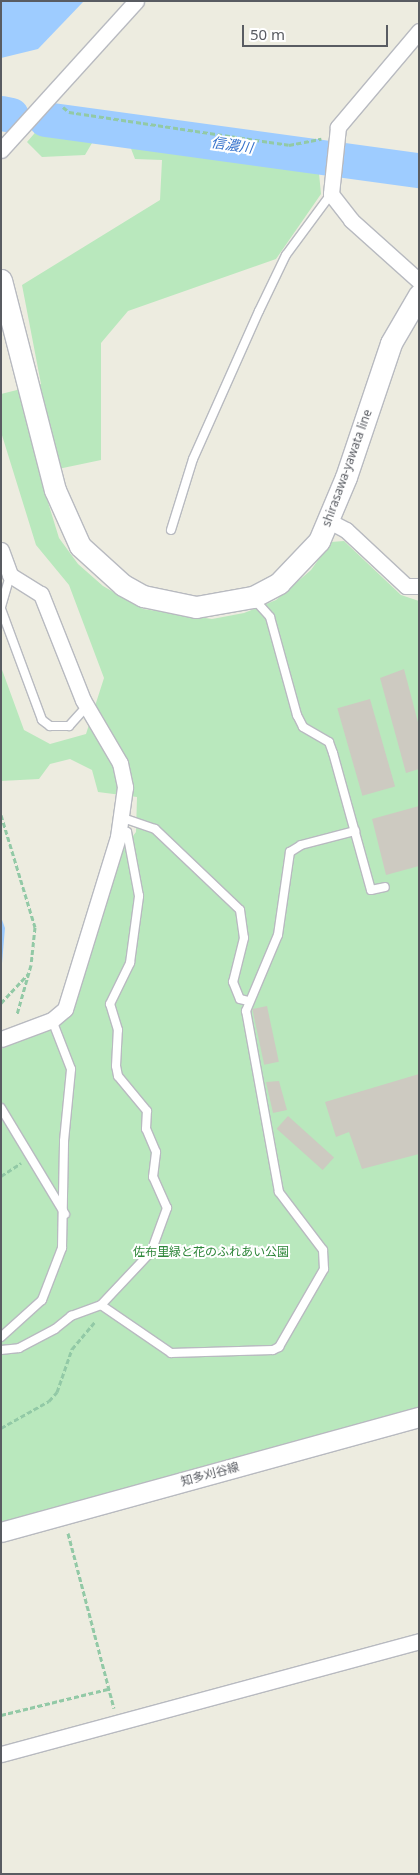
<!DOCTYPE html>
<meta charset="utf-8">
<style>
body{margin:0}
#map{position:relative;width:420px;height:1875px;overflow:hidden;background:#edece0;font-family:"Noto Sans","Noto Sans JP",sans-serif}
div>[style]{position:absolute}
.green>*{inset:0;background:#b9e8bd}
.water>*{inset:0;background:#9eccff}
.river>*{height:35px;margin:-17.5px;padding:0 17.5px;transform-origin:17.5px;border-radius:17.5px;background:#9eccff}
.building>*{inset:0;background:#cdcac1;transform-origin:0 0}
.path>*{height:3px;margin-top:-1.5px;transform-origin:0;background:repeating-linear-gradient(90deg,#92c9a6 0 5px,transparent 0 7.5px)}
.roads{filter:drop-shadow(1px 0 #b8bac0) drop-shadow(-1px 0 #b8bac0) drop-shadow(0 1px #b8bac0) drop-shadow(0 -1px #b8bac0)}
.service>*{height:8px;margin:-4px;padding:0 4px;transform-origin:4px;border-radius:4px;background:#fff}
.minor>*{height:15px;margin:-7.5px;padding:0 7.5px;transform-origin:7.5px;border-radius:7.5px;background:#fff}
.tertiary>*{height:19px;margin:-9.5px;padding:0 9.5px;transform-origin:9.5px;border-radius:9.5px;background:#fff}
.secondary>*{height:21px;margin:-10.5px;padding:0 10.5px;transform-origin:10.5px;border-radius:10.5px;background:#fff}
span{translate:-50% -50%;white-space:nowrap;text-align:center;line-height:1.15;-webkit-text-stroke:4px #fff;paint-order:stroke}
.street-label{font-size:12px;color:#595c62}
.park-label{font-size:12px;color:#2d8639}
.water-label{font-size:14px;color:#3773cc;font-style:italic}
.frame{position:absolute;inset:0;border:2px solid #595c62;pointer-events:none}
.scale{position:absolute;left:242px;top:25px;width:146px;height:22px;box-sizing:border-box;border:2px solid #595c62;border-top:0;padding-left:6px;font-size:15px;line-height:18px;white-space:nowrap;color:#595c62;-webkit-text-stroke:4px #fff;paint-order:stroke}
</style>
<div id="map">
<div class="green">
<div style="clip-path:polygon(53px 112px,192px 134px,318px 163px,321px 194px,276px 259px,128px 311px,101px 343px,101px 460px,39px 473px,59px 538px,78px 564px,103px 586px,143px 609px,212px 619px,244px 613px,276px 600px,311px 570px,331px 542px,344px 541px,401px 595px,419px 601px,419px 1417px,1px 1532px,1px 1049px,47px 1030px,72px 1011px,108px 889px,124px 848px,136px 832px,137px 797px,98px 792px,92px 770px,70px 759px,50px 764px,39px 779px,1px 781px,1px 667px,24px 730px,50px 744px,86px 734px,104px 678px,69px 585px,36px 545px,1px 432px,1px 394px,41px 384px,22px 285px,160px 200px,162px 160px,135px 159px,125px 133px,99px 131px,85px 155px,42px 157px,27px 142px)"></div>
</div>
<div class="water">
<div style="clip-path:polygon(1px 1px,84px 1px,38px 49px,1px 58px)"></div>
<div style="clip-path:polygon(1px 917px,5px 928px,1px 975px)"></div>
</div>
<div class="river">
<div style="left:1px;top:113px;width:10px;rotate:11deg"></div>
<div style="left:45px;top:119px;width:377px;rotate:7.8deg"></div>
</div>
<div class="building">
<div style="clip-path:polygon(404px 669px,419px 726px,419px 769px,406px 773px,380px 678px)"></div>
<div style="left:370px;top:699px;width:91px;height:34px;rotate:74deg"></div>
<div style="clip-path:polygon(419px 806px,419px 866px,386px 875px,372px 819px)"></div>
<div style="left:267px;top:1006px;width:57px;height:15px;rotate:78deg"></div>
<div style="clip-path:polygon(419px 1074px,419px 1154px,362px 1169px,349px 1132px,336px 1137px,325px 1102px)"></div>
<div style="clip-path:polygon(279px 1081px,287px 1110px,273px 1113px,266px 1082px)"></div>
<div style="left:288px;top:1116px;width:62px;height:17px;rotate:42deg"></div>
</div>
<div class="path">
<div style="left:63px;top:107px;width:8px;rotate:40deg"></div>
<div style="left:69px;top:112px;width:222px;rotate:8.5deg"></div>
<div style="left:289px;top:145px;width:33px;rotate:-11deg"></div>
<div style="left:1px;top:815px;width:117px;rotate:73.1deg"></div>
<div style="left:35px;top:927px;width:38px;rotate:96deg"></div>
<div style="left:31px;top:965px;width:51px;rotate:105.9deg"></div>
<div style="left:1px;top:1003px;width:40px;rotate:-47deg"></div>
<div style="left:1px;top:1176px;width:24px;rotate:-33deg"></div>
<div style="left:1px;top:1428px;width:55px;rotate:-29.4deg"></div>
<div style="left:49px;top:1401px;width:12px;rotate:-48deg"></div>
<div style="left:57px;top:1392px;width:46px;rotate:-70.8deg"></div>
<div style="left:72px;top:1349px;width:35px;rotate:-50deg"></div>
<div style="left:68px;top:1533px;width:181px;rotate:75.3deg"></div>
<div style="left:1px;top:1715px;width:110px;rotate:-13.7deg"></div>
</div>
<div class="roads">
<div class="service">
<div style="left:171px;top:530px;width:74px;rotate:-72.8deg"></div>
<div style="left:193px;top:459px;width:162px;rotate:-66deg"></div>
<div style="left:259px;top:311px;width:62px;rotate:-64.3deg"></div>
<div style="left:286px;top:255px;width:76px;rotate:-53.6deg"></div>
<div style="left:254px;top:599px;width:24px;rotate:48deg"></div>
<div style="left:270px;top:617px;width:102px;rotate:74.6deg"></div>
<div style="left:297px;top:715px;width:13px;rotate:63deg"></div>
<div style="left:303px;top:727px;width:30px;rotate:30deg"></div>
<div style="left:329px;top:742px;width:12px;rotate:70deg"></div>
<div style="left:333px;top:753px;width:142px;rotate:74.5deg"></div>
<div style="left:371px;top:890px;width:14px;rotate:-12deg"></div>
<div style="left:1px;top:607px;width:33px;rotate:-74deg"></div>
<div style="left:1px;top:609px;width:118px;rotate:69.7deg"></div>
<div style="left:42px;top:720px;width:10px;rotate:37deg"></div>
<div style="left:50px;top:726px;width:19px"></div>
<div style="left:69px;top:726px;width:25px;rotate:-48deg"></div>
<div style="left:120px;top:817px;width:37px;rotate:19deg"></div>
<div style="left:155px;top:829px;width:117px;rotate:43.6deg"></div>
<div style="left:240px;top:910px;width:28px;rotate:82deg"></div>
<div style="left:244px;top:938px;width:45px;rotate:104deg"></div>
<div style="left:233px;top:982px;width:18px;rotate:68deg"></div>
<div style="left:240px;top:999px;width:8px;rotate:14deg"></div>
<div style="left:1px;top:1108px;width:124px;rotate:58.9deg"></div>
<div style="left:101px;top:1305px;width:85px;rotate:34.4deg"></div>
<div style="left:171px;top:1353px;width:102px;rotate:-1.7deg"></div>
<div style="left:273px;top:1350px;width:7px;rotate:-27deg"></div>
<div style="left:279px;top:1347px;width:90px;rotate:-60deg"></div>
<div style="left:324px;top:1269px;width:19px;rotate:-93deg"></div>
<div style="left:323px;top:1250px;width:73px;rotate:-127.2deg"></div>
<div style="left:279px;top:1192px;width:184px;rotate:-100.3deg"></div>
<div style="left:246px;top:1011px;width:82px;rotate:-67.2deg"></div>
<div style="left:278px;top:935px;width:84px;rotate:-81.8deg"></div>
<div style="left:290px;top:852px;width:13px;rotate:-32deg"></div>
<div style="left:301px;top:845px;width:56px;rotate:-14.5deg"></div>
<div style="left:1px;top:1337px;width:55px;rotate:-42.1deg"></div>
<div style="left:42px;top:1300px;width:56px;rotate:-69deg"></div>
<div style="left:62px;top:1248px;width:107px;rotate:-88.9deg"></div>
<div style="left:64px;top:1141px;width:72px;rotate:-84.4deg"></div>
<div style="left:71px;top:1069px;width:53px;rotate:-111.2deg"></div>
<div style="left:1px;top:1350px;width:18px;rotate:-6deg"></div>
<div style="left:19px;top:1348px;width:41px;rotate:-27.8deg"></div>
<div style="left:55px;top:1329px;width:21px;rotate:-39deg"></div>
<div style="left:71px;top:1316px;width:32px;rotate:-20deg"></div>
<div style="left:101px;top:1305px;width:73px;rotate:-46.7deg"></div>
<div style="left:151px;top:1252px;width:47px;rotate:-70deg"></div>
<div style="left:167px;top:1208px;width:34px;rotate:-114deg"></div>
<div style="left:153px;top:1177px;width:25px;rotate:-83deg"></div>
<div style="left:156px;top:1152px;width:25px;rotate:-113deg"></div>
<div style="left:146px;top:1129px;width:18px;rotate:-87deg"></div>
<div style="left:147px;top:1111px;width:45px;rotate:-129.6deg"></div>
<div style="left:118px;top:1076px;width:10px;rotate:-101deg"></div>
<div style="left:116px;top:1066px;width:36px;rotate:-87deg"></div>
<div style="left:118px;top:1030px;width:27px;rotate:-107deg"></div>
<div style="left:110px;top:1004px;width:46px;rotate:-64deg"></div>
<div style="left:130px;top:963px;width:68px;rotate:-82.3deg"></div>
<div style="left:139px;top:896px;width:65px;rotate:-100.6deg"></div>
<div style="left:127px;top:832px;width:9px;rotate:-153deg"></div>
</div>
<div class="minor">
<div style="left:419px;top:31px;width:126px;rotate:130.2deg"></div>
<div style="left:338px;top:127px;width:67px;rotate:96deg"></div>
<div style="left:331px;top:194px;width:33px;rotate:52deg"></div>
<div style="left:351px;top:220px;width:91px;rotate:41.9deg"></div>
<div style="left:1px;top:150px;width:201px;rotate:-47.8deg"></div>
<div style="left:329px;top:521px;width:19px;rotate:28deg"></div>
<div style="left:346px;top:530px;width:82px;rotate:43deg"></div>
<div style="left:406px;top:586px;width:13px"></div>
<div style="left:1px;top:550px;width:27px;rotate:70deg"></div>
<div style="left:10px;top:575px;width:36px;rotate:32deg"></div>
<div style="left:41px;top:594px;width:114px;rotate:68.4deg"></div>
<div style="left:83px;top:700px;width:73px;rotate:59.6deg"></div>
<div style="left:120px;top:763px;width:25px;rotate:78deg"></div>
<div style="left:125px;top:787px;width:50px;rotate:98deg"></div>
<div style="left:118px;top:837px;width:180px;rotate:107.1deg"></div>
<div style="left:65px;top:1009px;width:17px;rotate:140deg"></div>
<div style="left:52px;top:1020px;width:54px;rotate:159.6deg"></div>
<div style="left:1px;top:1754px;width:433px;rotate:-15.1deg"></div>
</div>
<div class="tertiary">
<div style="left:1px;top:1532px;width:434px;rotate:-15.4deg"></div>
</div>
<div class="secondary">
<div style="left:1px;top:280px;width:217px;rotate:75.6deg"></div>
<div style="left:55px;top:490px;width:61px;rotate:65.9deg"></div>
<div style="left:80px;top:546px;width:58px;rotate:42.2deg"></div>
<div style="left:123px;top:585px;width:23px;rotate:29deg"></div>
<div style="left:143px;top:596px;width:54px;rotate:11.7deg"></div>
<div style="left:196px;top:607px;width:58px;rotate:-10deg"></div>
<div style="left:253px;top:597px;width:30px;rotate:-28deg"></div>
<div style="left:279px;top:583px;width:58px;rotate:-46.4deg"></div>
<div style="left:319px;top:541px;width:69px;rotate:-67.1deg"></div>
<div style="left:346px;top:477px;width:141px;rotate:-71.4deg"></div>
<div style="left:391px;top:343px;width:56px;rotate:-59.7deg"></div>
</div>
</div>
<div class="street-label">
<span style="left:347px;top:468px;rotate:-70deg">shirasawa-yawata line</span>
<span style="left:210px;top:1474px;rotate:-15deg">知多刈谷線</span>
</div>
<div class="park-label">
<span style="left:211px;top:1252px">佐布里緑と花のふれあい公園</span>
</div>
<div class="water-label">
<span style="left:232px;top:145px;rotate:8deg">信濃川</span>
</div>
<div class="frame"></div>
<div class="scale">50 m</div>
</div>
